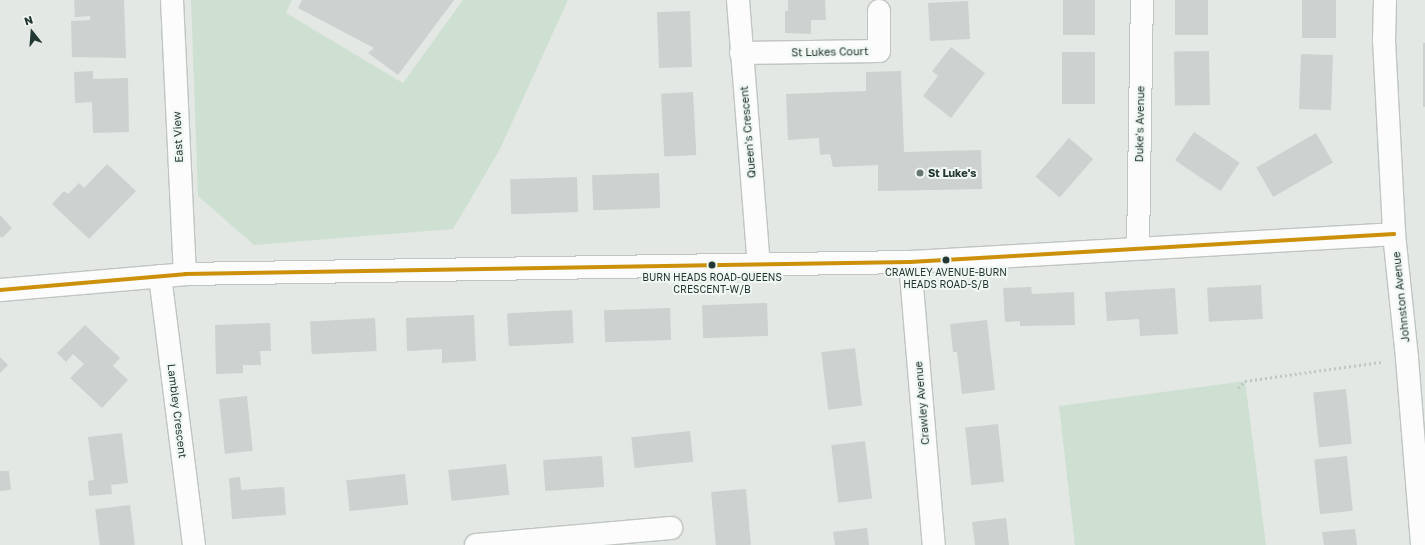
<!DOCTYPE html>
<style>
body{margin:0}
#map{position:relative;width:1425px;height:545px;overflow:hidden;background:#e3e8e5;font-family:"Golos Text",sans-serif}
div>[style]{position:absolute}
.green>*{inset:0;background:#cee0d2}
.building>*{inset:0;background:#cdd1cf;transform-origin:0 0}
.path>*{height:2.5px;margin-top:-1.25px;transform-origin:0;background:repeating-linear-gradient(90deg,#c0c8c4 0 2px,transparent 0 5px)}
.roads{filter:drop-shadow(1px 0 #c0c5c2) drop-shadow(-1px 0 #c0c5c2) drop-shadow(0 1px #c0c5c2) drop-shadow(0 -1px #c0c5c2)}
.street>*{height:22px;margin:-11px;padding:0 11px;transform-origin:11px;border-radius:11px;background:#fbfcfb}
.bus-1>*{height:4px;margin:-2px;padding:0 2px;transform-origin:2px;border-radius:2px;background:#cd900a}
.dots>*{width:11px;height:11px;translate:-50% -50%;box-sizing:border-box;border:2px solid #f1f7f3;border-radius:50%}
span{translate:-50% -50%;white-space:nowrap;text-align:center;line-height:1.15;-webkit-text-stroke:4px #f1f7f3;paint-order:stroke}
.bus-label{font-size:10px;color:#233832}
.street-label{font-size:11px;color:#233832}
.poi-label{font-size:11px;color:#233832;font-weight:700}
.left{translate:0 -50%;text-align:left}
.north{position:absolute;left:12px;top:12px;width:40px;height:40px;-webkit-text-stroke:3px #f1f7f3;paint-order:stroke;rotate:343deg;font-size:11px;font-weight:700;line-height:16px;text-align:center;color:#233832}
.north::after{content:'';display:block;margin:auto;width:14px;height:18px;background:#233832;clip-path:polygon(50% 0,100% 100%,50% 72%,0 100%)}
</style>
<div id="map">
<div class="green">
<div style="clip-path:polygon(191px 0,292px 0,286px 13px,403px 83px,463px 0,568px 0,500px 149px,453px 229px,254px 245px,198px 196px)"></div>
<div style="clip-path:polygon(1245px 381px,1266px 545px,1075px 545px,1059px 406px)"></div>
</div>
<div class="building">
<div style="clip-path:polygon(74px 0,124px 0,126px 58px,72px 57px,71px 21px,90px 20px,90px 16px,75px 17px)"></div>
<div style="clip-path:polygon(302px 0,454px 0,398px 75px,368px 53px,374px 48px,298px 8px)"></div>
<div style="clip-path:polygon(788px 0,825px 0,826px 20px,811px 20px,811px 34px,785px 33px,785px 11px,788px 11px)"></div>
<div style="left:1063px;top:0;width:32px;height:35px"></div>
<div style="left:1175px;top:0;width:33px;height:35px"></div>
<div style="left:1302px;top:0;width:34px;height:38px"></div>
<div style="left:968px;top:1px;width:38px;height:40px;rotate:87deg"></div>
<div style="left:690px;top:11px;width:56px;height:33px;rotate:88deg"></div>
<div style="left:1423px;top:43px;width:2px;height:64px"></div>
<div style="clip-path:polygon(951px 47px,985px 73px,951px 118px,923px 96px,938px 76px,932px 71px)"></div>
<div style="left:1209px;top:51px;width:54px;height:35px;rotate:89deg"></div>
<div style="left:1062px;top:52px;width:33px;height:52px"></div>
<div style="left:1301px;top:54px;width:32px;height:55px;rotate:2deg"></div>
<div style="clip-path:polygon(93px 71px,93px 79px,128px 78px,129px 132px,93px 133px,92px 102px,75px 103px,74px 72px)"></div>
<div style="clip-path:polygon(901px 71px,904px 152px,981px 150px,982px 189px,878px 191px,878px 165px,833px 167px,830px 154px,820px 155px,819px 138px,788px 140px,786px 94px,866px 91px,866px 72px)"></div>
<div style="left:693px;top:92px;width:63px;height:32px;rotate:87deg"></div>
<div style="left:1194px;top:132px;width:55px;height:34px;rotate:34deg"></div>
<div style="left:1316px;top:133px;width:34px;height:69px;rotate:60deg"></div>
<div style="left:1069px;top:138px;width:32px;height:51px;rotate:41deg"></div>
<div style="clip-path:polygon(107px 164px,136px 191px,89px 239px,52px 204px,64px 191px,68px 194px,79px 183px,84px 188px)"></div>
<div style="left:659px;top:173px;width:35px;height:67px;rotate:88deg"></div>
<div style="left:577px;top:177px;width:35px;height:67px;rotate:88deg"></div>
<div style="clip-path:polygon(0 215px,12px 228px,2px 238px,0 236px)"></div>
<div style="left:1261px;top:285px;width:34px;height:54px;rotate:87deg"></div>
<div style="clip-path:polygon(1031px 287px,1032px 294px,1074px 292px,1075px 325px,1020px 326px,1020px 321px,1005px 322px,1003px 288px)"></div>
<div style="clip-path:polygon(1175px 288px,1178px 334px,1140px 336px,1139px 319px,1107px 321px,1105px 292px)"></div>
<div style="left:767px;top:303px;width:33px;height:65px;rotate:88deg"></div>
<div style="left:670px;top:308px;width:32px;height:66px;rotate:88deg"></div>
<div style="left:572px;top:310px;width:33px;height:65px;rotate:87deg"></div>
<div style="clip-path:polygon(474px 315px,476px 361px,442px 363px,442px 349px,407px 351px,406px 318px)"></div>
<div style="left:375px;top:318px;width:33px;height:65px;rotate:87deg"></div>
<div style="clip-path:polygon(987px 320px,995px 390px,962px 394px,957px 352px,953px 352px,950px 324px)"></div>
<div style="clip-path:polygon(270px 323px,271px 351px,260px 351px,261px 365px,243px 365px,243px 373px,216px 374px,215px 325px)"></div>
<div style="clip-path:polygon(85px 325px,120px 358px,113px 366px,128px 380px,102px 408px,70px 378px,84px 364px,73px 354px,66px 362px,57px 353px)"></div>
<div style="left:855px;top:348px;width:58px;height:34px;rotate:83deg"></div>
<div style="clip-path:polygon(0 357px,8px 365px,0 373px)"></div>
<div style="left:1346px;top:389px;width:55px;height:33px;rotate:84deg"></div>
<div style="left:247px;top:396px;width:55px;height:28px;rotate:84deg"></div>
<div style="left:998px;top:424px;width:58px;height:33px;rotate:84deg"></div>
<div style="left:690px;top:431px;width:31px;height:59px;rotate:84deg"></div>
<div style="clip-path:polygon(122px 433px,128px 483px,111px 485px,112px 494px,89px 496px,88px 481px,94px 480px,88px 437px)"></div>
<div style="left:865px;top:441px;width:58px;height:34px;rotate:83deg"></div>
<div style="left:602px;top:456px;width:31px;height:59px;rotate:86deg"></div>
<div style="left:1347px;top:456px;width:55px;height:33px;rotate:84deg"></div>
<div style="left:506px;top:464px;width:31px;height:58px;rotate:84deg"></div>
<div style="clip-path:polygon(0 471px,9px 471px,11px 490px,0 491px)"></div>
<div style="left:405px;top:474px;width:31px;height:59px;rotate:84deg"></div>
<div style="clip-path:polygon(240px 477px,241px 490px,284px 487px,286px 515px,232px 519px,229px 478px)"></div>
<div style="left:746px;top:489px;width:56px;height:35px;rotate:85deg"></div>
<div style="left:130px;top:505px;width:40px;height:35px;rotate:83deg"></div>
<div style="clip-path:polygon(1006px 518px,1009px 545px,975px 545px,972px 522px)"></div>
<div style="clip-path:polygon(867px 528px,869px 545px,835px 545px,833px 532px)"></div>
<div style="clip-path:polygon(1355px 529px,1357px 545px,1324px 545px,1322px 532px)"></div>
</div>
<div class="path">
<div style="left:1238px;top:388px;width:10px;rotate:-45deg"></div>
<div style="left:1245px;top:381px;width:137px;rotate:-8deg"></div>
</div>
<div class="roads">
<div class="street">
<div style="left:172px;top:0;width:274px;rotate:87.3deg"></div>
<div style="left:738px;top:0;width:265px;rotate:85.5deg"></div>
<div style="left:1385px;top:0;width:40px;rotate:91.4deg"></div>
<div style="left:1384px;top:40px;width:194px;rotate:87deg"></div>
<div style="left:1394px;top:234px;width:125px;rotate:84deg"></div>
<div style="left:1407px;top:358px;width:188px;rotate:85.4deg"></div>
<div style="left:741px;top:53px;width:138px;rotate:-0.8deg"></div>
<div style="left:879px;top:51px;width:40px;rotate:-90deg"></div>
<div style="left:1138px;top:248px;width:248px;rotate:-89.1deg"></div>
<div style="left:910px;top:262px;width:284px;rotate:85.2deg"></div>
<div style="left:160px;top:276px;width:271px;rotate:82.8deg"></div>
<div style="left:0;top:290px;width:186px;rotate:-4.9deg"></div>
<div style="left:185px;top:274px;width:725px;rotate:-0.95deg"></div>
<div style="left:910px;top:262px;width:485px;rotate:-3.3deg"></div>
<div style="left:476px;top:545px;width:196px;rotate:-5deg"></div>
</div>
</div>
<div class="bus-1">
<div style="left:0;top:290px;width:186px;rotate:-4.9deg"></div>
<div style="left:185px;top:274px;width:725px;rotate:-0.95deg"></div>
<div style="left:910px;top:262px;width:485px;rotate:-3.3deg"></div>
</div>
<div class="dots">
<div style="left:920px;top:173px;background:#667671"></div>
<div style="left:946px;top:260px;background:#233832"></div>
<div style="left:712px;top:265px;background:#233832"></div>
</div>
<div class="bus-label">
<span style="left:946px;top:278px">CRAWLEY AVENUE-BURN<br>HEADS ROAD-S/B</span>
<span style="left:712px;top:283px">BURN HEADS ROAD-QUEENS<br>CRESCENT-W/B</span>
</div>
<div class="street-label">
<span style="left:830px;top:52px;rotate:-1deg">St Lukes Court</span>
<span style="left:1140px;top:124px;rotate:-89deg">Duke's Avenue</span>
<span style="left:748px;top:132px;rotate:-95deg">Queen's Crescent</span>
<span style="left:178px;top:137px;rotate:-93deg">East View</span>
<span style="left:1401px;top:297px;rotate:-96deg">Johnston Avenue</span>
<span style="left:922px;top:403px;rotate:-95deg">Crawley Avenue</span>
<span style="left:177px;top:411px;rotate:83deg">Lambley Crescent</span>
</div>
<div class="poi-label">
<span class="left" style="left:928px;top:173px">St Luke's</span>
</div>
<div class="north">N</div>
</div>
